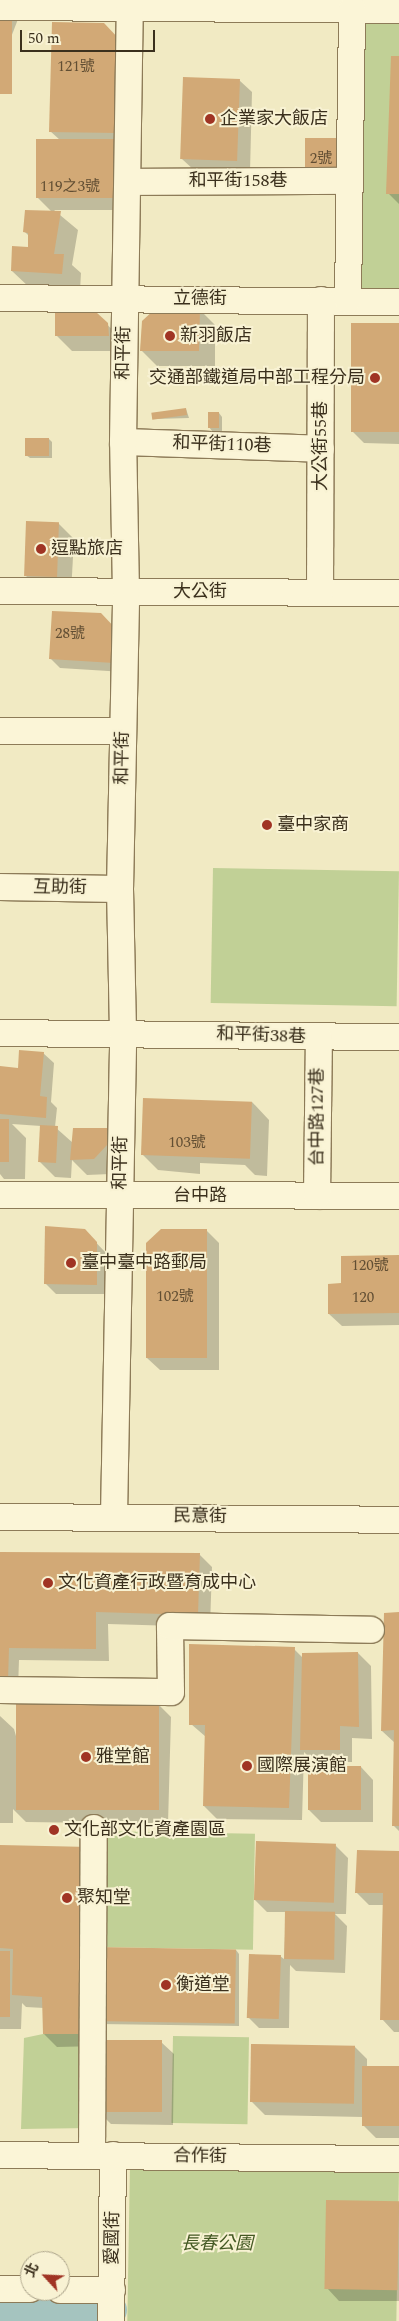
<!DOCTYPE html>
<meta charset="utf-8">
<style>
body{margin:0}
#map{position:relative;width:399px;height:2321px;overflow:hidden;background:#f1eac3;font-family:Spectral,"Noto Sans TC",serif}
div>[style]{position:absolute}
.green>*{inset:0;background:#c1d096;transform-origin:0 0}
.shadow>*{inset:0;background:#0003;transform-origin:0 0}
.river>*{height:32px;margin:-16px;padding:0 16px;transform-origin:16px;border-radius:16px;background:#a5c4bf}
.building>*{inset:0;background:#d2a976;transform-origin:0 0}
.roads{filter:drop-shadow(1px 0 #8d7b58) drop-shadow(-1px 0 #8d7b58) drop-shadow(0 1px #8d7b58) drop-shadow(0 -1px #8d7b58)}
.minor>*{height:26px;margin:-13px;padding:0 13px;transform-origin:13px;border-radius:13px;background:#fbf5d7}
.dots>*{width:14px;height:14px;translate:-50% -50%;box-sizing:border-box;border:2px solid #f8f2d3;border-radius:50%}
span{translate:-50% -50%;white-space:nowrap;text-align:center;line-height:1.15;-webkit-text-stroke:4px #f8f2d3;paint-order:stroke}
.number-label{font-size:15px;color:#614e33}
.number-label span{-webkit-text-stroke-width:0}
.poi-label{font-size:18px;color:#3b301d}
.left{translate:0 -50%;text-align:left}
.right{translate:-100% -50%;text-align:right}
.street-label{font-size:18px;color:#3b301d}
.park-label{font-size:18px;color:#445923;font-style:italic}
.north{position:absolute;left:20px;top:2251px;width:50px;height:50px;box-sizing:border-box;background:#f8f2d3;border:1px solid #aca48a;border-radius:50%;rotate:295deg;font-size:14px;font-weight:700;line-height:20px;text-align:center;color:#3b301d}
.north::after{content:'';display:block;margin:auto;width:18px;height:22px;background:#a03424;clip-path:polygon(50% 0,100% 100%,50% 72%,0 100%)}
.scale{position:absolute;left:20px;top:30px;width:135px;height:22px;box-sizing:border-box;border:2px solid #3b301d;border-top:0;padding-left:6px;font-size:15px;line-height:18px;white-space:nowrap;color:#3b301d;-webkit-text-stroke:4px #f8f2d3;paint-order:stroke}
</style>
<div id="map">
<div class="green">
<div style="left:362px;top:17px;width:37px;height:278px"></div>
<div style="left:213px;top:868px;width:186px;height:135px;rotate:1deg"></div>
<div style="left:100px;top:1831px;width:155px;height:116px;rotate:1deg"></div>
<div style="clip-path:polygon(43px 2034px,85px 2034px,90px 2128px,21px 2129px,24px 2038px)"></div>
<div style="left:173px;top:2036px;width:76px;height:87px;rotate:1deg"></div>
<div style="left:130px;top:2166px;width:269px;height:155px;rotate:1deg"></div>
</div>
<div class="shadow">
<div style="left:0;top:13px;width:19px;height:88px;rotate:21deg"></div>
<div style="clip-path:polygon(104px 25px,129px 210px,54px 210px,78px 230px,72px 265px,81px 273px,80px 291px,30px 288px,12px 271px,29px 248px,29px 236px,25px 232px,52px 212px,37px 197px,60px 140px,50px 131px)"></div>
<div style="clip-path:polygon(399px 58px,399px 204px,388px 193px)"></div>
<div style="clip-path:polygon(239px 80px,252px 92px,250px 172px,195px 171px,182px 159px)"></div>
<div style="clip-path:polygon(200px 310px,215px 325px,215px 366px,157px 366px,141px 350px)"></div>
<div style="clip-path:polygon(95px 313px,123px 340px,124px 351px,72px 351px,56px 335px)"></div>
<div style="clip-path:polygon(399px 325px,399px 444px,364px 443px,352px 431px)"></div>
<div style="clip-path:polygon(186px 409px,189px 418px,155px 419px,152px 416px)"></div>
<div style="clip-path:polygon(219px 413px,222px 417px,222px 431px,212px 431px,209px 427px)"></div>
<div style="clip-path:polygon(49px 439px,52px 442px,52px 458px,30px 458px,26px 455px)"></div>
<div style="clip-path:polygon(58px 523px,74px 539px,71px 593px,41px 591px,25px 575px)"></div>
<div style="clip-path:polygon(100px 614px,124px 672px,60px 668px,50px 658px)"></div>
<div style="clip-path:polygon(43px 1053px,54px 1063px,51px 1102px,57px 1108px,55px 1127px,73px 1143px,74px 1129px,108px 1129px,124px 1145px,110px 1174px,87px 1175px,72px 1160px,71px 1178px,55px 1177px,39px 1161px,41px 1126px,12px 1124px,26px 1138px,25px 1179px,4px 1179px,0 1174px,0 1068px,19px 1069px)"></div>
<div style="clip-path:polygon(252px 1102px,269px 1120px,267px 1176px,255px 1175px,245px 1165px,200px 1163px,200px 1174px,158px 1170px,142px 1154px)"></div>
<div style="clip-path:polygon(84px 1230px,107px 1254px,107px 1294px,56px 1294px,46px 1284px)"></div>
<div style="clip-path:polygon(206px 1230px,219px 1243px,219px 1370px,160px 1370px,147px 1358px)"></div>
<div style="clip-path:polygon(399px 1256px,399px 1325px,342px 1326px,329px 1314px,342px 1285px)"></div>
<div style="clip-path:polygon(0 1553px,199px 1554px,212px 1567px,210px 1627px,108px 1624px,109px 1661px,19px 1660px,18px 1689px,0 1690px)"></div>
<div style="clip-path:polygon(399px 1614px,399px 1831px,393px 1825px,395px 1743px,382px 1731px)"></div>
<div style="clip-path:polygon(294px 1649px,303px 1658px,358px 1653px,371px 1666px,372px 1739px,352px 1738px,352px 1762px,314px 1762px,304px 1752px,302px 1820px,217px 1819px,204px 1806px,206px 1737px,191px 1724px)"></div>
<div style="clip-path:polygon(159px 1705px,171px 1717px,168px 1824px,26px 1822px,13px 1809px,13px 1823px,0 1823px,0 1716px,14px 1729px,16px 1736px)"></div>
<div style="clip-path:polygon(361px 1767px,373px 1780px,373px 1822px,321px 1822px,308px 1809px)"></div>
<div style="clip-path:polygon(335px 1845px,348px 1858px,346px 1914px,335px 1914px,347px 1926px,345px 1973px,296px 1971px,290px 1965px,289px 2028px,259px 2028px,249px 2018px,280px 1956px,284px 1959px,286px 1912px,267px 1912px,254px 1899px)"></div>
<div style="clip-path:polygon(0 1846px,100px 1948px,236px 1950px,239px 1954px,239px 2026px,100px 2024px,97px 2041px,161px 2042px,174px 2054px,173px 2125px,111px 2124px,98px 2111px,99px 2046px,57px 2047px,44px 2034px,44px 2008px,26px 2007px,22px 2003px,21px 2029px,0 2029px)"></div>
<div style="clip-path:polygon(399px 1852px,399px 2032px,394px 2032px,382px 2019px,384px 1905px,369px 1905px,356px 1892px)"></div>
<div style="clip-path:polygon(354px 2046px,367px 2059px,367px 2067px,399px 2067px,399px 2138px,376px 2138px,363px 2125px,363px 2117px,265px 2115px,252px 2102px)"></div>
<div style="clip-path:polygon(399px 2202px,399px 2301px,339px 2301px,327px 2288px)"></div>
</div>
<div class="river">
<div style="left:0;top:2310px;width:111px"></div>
</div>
<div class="building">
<div style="left:0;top:12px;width:12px;height:82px"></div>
<div style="clip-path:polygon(52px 22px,104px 23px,120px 40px,117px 133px,49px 132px)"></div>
<div style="clip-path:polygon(391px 56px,399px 56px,399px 194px,386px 194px)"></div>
<div style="left:183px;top:77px;width:57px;height:82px;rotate:2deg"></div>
<div style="left:305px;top:138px;width:35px;height:37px"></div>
<div style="left:36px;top:139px;width:81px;height:59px"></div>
<div style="clip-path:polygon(25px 210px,61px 211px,54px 254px,64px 254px,62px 274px,11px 271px,12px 246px,28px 247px,28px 233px,23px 232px)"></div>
<div style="clip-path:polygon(200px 308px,199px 351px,140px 351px,142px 321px,155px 309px)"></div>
<div style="clip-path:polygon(55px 311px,96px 312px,108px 323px,109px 336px,55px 336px)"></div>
<div style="left:399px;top:323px;width:109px;height:48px;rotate:90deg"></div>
<div style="left:186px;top:408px;width:7px;height:35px;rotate:82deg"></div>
<div style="left:208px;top:412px;width:11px;height:16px"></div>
<div style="left:25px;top:438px;width:24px;height:18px"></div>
<div style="left:26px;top:521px;width:33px;height:55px;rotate:2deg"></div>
<div style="clip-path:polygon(52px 611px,101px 613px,117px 630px,114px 663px,49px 659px)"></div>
<div style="clip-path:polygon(19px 1050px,44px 1052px,40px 1096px,47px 1097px,46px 1118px,0 1114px,0 1066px,18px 1068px)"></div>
<div style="left:143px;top:1098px;width:109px;height:57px;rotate:2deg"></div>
<div style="left:0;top:1119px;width:9px;height:43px"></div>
<div style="left:40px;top:1125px;width:18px;height:37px;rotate:3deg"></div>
<div style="clip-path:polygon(73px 1128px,108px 1128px,107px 1145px,94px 1159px,70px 1160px)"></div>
<div style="clip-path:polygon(45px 1226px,85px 1229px,97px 1242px,97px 1285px,44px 1284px)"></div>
<div style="clip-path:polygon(161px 1229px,207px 1229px,207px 1358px,146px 1358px,146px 1243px)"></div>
<div style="clip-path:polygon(399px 1255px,399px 1313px,328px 1314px,328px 1284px,341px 1283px,341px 1256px)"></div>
<div style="clip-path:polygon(0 1552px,200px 1553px,198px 1615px,96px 1612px,96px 1649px,9px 1648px,8px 1680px,0 1680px)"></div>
<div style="clip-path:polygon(399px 1612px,399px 1826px,392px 1826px,394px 1730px,381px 1731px,384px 1613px)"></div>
<div style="clip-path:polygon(189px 1644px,295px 1647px,289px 1808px,203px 1806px,205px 1725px,189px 1725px)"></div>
<div style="clip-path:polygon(358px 1652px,359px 1727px,340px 1726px,340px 1750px,300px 1750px,302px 1653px)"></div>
<div style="left:16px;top:1704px;width:143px;height:106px"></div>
<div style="left:308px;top:1766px;width:53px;height:44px"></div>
<div style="left:256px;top:1841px;width:80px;height:59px;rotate:2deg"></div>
<div style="clip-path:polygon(0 1845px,90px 1847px,85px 2034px,43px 2034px,42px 1997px,12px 1995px,13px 1949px,0 1948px)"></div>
<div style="clip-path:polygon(357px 1850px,399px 1851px,399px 2020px,380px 2020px,383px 1893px,355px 1893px)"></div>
<div style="left:285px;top:1911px;width:50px;height:48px;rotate:1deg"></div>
<div style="left:97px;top:1947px;width:139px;height:74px;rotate:1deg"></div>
<div style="left:0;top:1951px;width:10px;height:66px"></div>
<div style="left:249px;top:1954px;width:32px;height:64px;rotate:2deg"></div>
<div style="left:97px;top:2040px;width:65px;height:72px"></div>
<div style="left:251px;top:2044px;width:104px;height:58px;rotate:1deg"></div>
<div style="left:362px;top:2066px;width:37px;height:60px"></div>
<div style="left:326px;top:2200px;width:73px;height:89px;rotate:1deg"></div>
</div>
<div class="roads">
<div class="minor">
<div style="left:0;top:7px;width:399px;rotate:0.4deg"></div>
<div style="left:128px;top:182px;width:221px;rotate:-0.3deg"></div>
<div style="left:0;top:298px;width:399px;rotate:0.6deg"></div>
<div style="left:348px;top:300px;width:291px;rotate:-89.2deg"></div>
<div style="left:123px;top:442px;width:198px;rotate:2deg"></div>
<div style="left:0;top:591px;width:399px;rotate:0.3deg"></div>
<div style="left:320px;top:592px;width:292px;rotate:-89.8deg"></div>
<div style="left:0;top:731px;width:123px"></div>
<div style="left:0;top:887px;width:120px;rotate:1deg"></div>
<div style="left:0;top:1033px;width:399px;rotate:0.6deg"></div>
<div style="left:0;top:1195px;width:399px;rotate:0.1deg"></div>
<div style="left:317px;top:1196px;width:158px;rotate:-89.3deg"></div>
<div style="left:114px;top:1516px;width:484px;rotate:-88.9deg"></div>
<div style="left:123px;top:1032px;width:143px;rotate:-91.2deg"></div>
<div style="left:120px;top:889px;width:297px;rotate:-88.8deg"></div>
<div style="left:126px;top:592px;width:150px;rotate:-91.1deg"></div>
<div style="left:123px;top:442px;width:442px;rotate:-89.1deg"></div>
<div style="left:0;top:1517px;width:399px;rotate:0.4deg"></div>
<div style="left:0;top:1690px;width:171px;rotate:0.7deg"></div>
<div style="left:171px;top:1692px;width:66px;rotate:-90.9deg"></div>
<div style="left:170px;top:1626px;width:201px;rotate:1.1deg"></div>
<div style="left:0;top:2155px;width:399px;rotate:0.6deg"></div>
<div style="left:92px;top:2156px;width:328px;rotate:-89.7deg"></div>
<div style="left:0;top:2289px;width:30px"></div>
<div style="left:60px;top:2290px;width:52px"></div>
<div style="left:111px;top:2321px;width:166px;rotate:-89.3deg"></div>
</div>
</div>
<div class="dots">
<div style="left:210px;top:119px;background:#a03424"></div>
<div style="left:170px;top:336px;background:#a03424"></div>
<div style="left:375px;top:378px;background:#a03424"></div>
<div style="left:41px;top:549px;background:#a03424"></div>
<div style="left:267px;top:825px;background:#a03424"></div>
<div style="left:71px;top:1263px;background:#a03424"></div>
<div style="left:48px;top:1583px;background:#a03424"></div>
<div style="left:86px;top:1757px;background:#a03424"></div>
<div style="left:247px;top:1766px;background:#a03424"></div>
<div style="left:54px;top:1830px;background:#a03424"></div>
<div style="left:67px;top:1898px;background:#a03424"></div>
<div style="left:166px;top:1985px;background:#a03424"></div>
</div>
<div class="number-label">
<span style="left:76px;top:67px">121號</span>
<span style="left:321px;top:159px">2號</span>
<span style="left:70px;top:187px">119之3號</span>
<span style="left:70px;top:634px">28號</span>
<span style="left:187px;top:1143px">103號</span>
<span style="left:370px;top:1266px">120號</span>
<span style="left:175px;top:1297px">102號</span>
<span style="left:363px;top:1298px">120</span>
</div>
<div class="poi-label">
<span class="left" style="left:220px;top:119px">企業家大飯店</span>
<span class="left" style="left:180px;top:336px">新羽飯店</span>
<span class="right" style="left:365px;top:378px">交通部鐵道局中部工程分局</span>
<span class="left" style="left:51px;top:549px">逗點旅店</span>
<span class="left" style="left:277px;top:825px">臺中家商</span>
<span class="left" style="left:81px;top:1263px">臺中臺中路郵局</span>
<span class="left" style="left:58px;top:1583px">文化資產行政暨育成中心</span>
<span class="left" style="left:96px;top:1757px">雅堂館</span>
<span class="left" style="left:257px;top:1766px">國際展演館</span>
<span class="left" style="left:64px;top:1830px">文化部文化資產園區</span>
<span class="left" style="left:77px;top:1898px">聚知堂</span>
<span class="left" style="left:176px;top:1985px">衡道堂</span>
</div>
<div class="street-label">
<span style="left:238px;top:181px">和平街158巷</span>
<span style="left:200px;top:299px">立德街</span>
<span style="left:124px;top:353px;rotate:-89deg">和平街</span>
<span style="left:222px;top:445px;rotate:2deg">和平街110巷</span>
<span style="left:321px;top:446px;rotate:-90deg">大公街55巷</span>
<span style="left:200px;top:592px">大公街</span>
<span style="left:123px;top:758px;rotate:-89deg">和平街</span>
<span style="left:60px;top:888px;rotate:1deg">互助街</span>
<span style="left:261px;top:1036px;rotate:2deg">和平街38巷</span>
<span style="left:318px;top:1117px;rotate:-90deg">台中路127巷</span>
<span style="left:121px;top:1163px;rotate:-89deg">和平街</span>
<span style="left:200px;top:1196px">台中路</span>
<span style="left:200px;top:1517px;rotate:1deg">民意街</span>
<span style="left:200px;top:2157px;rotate:1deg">合作街</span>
<span style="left:113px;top:2238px;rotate:-89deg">愛國街</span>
</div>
<div class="park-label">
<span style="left:217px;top:2244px">長春公園</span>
</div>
<div class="north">北</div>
<div class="scale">50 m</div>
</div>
